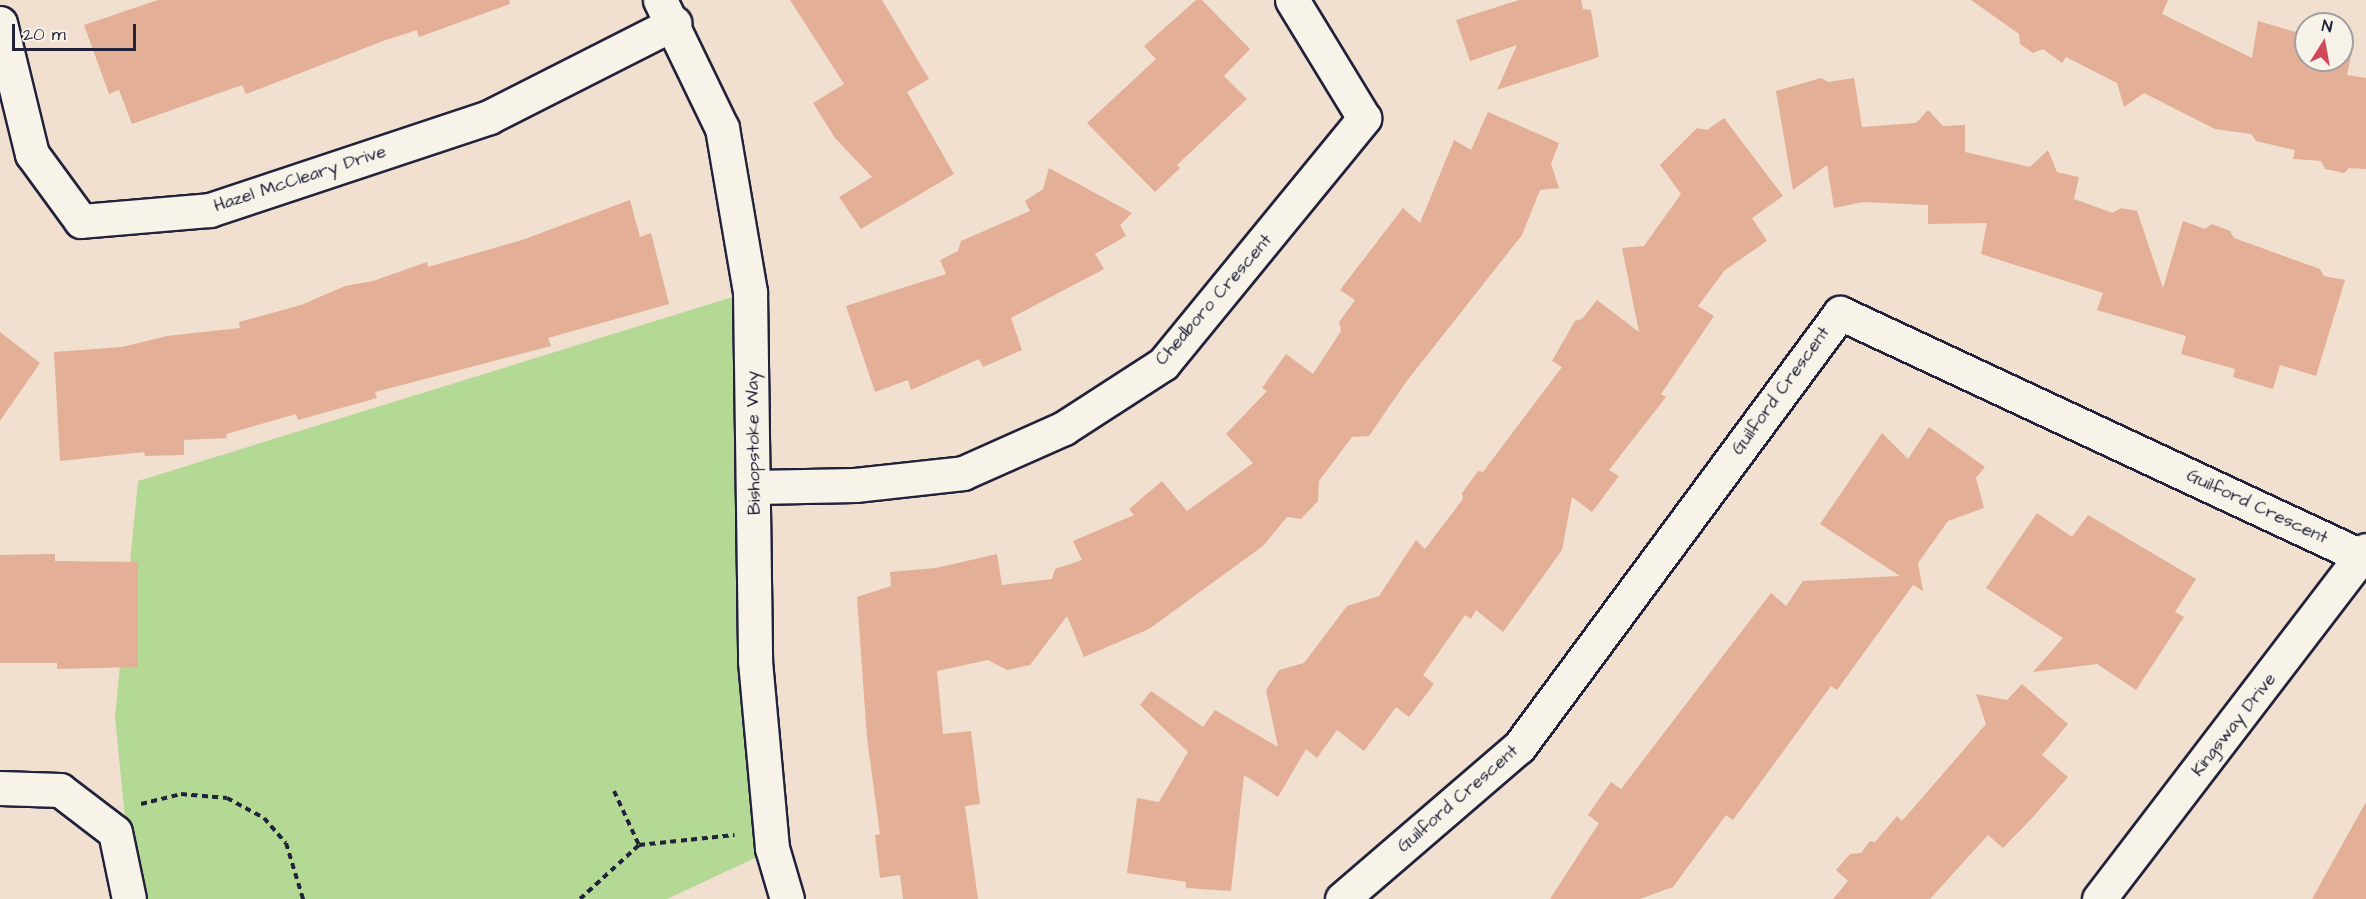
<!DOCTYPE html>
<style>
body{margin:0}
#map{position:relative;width:2366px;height:899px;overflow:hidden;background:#f1dfd0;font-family:"Architects Daughter",sans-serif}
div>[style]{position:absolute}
.green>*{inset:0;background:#b3d994}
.building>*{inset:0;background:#e3af97}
.path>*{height:4px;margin-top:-2px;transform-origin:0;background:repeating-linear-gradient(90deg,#22223b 0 6px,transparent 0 10.5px)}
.roads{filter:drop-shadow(2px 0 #22223b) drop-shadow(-2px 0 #22223b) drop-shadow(0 2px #22223b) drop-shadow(0 -2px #22223b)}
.street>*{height:33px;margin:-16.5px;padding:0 16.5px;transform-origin:16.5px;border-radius:16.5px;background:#f7f3e8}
.secondary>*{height:33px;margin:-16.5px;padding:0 16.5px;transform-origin:16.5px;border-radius:16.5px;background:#f7f3e8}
span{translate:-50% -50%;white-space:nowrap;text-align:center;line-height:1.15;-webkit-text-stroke:4.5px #f7f3e8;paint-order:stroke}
.street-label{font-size:18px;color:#22223b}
.north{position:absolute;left:2294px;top:12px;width:60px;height:60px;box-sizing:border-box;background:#f7f3e8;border:2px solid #a29fa3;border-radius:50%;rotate:11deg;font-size:16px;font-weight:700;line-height:24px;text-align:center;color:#22223b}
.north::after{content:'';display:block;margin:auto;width:21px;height:27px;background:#d1495b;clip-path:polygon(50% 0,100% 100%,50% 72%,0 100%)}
.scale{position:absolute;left:12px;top:24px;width:124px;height:27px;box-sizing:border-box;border:3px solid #22223b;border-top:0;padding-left:8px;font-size:18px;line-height:21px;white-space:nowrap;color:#22223b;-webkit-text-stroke:4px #f7f3e8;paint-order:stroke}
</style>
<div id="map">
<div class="green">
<div style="clip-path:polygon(752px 291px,774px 849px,667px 899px,133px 899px,115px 717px,138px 481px)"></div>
</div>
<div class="building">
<div style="clip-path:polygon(158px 0,509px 0,510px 4px,419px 37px,417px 30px,383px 41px,246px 94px,242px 85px,132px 124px,119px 90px,109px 94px,84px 25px)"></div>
<div style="clip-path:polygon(790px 0,882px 0,929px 79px,907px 92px,954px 174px,861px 229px,839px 197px,872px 177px,835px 138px,813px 103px,844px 84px)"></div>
<div style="clip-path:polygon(1196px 0,1202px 0,1250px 49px,1224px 76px,1247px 99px,1177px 165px,1180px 168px,1155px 192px,1087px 123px,1156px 59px,1144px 46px)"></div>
<div style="clip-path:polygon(1519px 0,1581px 0,1583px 9px,1591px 10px,1599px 57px,1497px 90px,1517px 45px,1470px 61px,1456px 20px)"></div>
<div style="clip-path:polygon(1971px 0,2168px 0,2162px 14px,2252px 58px,2258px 21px,2306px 35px,2306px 60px,2342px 60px,2342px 40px,2354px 42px,2347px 75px,2366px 78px,2366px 169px,2349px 168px,2344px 173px,2325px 169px,2321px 161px,2293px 159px,2295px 150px,2256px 141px,2251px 134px,2215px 129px,2144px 93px,2124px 107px,2117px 83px,2066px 57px,2062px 63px,2043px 49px,2033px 53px,2020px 44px,2019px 34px)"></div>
<div style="clip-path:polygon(1821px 78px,1828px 82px,1854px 78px,1862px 127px,1916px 123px,1928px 110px,1943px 126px,1965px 125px,1965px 152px,2030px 167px,2048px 150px,2057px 172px,2079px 177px,2074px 199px,2113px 213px,2121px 208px,2137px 211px,2163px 288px,2183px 221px,2205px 229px,2212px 224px,2230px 231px,2234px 238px,2320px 269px,2324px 276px,2345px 280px,2316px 376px,2280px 365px,2273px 389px,2233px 377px,2235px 369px,2181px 354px,2186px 336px,2097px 310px,2103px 293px,1981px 254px,1987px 223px,1928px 224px,1928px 205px,1863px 202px,1834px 208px,1827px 165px,1793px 190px,1776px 91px)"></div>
<div style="clip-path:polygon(1488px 112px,1559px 143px,1551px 164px,1559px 188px,1540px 190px,1522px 235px,1406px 382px,1369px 436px,1352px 437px,1319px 481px,1318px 501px,1301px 519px,1287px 517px,1263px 546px,1149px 629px,1084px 657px,1067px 616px,1030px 665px,1007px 670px,988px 660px,937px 671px,943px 734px,971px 731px,980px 804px,965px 806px,978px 899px,903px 899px,900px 875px,880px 878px,875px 835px,880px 834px,867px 738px,857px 597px,891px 586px,890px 572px,936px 568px,997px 554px,1002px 585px,1052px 579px,1055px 569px,1082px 560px,1073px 541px,1134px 515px,1129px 509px,1162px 481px,1187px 511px,1253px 463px,1226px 434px,1267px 391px,1262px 388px,1286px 354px,1313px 374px,1341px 331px,1339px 322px,1355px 300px,1340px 290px,1403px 208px,1420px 223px,1454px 140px,1471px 150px)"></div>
<div style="clip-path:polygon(1724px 118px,1783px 196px,1752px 218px,1767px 241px,1725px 270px,1698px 306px,1714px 316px,1661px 394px,1666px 397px,1609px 470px,1619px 476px,1592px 512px,1572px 497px,1562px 550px,1503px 632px,1476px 610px,1471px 619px,1465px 615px,1423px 675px,1434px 684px,1409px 717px,1396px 707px,1364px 751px,1337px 730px,1317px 758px,1306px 749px,1278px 797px,1244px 775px,1231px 891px,1186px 888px,1186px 882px,1127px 873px,1137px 798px,1159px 802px,1188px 752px,1140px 705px,1151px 691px,1203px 727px,1215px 710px,1278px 747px,1266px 690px,1279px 670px,1304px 663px,1347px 606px,1379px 596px,1416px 540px,1425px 549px,1463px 499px,1462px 493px,1478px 471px,1483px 472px,1562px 367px,1552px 361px,1575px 321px,1582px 319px,1597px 300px,1639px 332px,1622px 248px,1644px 246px,1681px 194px,1660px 165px,1697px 128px,1707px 130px)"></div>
<div style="clip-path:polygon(1049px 168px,1132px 213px,1120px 225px,1126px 236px,1095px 254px,1104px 269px,1011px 318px,1022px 350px,983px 367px,979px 359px,911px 390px,908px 380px,875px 392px,846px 306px,946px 274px,940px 260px,958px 251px,961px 241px,1030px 211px,1025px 201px,1043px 189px)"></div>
<div style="clip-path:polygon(630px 200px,640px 237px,651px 233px,669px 304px,548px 338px,551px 346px,375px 392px,377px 398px,298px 420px,296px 414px,226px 434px,227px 438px,184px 440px,184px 455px,145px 456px,144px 452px,60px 461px,54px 352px,122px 347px,167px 336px,240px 328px,239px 322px,301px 305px,345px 286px,373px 281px,427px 262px,428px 267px,522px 240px)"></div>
<div style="clip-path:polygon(0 332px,40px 363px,0 421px)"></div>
<div style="clip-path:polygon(1929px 427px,1985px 467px,1976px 478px,1984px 508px,1948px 521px,1918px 563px,1923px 591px,1913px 585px,1837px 690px,1831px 686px,1733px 820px,1726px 815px,1673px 887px,1640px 899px,1550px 899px,1599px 823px,1588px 815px,1611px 782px,1621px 789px,1771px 593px,1786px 606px,1803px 581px,1900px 576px,1820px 524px,1882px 433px,1908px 459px)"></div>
<div style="clip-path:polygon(2037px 513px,2072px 537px,2088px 515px,2196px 579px,2175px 612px,2184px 617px,2136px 690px,2097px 664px,2033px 672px,2063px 638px,1986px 588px)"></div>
<div style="clip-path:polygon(55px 554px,55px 561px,138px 562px,138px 667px,57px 669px,57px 663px,0 663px,0 555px)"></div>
<div style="clip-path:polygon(2022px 684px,2068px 724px,2042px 755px,2068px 777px,2033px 817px,2003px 848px,1988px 835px,1930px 899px,1833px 899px,1848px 881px,1836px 870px,1850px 854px,1861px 853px,1870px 841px,1875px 842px,1897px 816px,1902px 821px,1986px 724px,1976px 694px,2007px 700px)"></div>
<div style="clip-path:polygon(2366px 802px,2366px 899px,2312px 899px)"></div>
</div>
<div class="path">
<div style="left:614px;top:791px;width:60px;rotate:65.2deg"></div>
<div style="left:639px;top:845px;width:96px;rotate:-6deg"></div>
<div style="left:141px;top:804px;width:41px;rotate:-14deg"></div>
<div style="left:181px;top:794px;width:46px;rotate:5deg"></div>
<div style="left:227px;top:798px;width:42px;rotate:28.4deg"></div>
<div style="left:264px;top:818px;width:33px;rotate:49deg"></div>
<div style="left:286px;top:843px;width:59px;rotate:73.1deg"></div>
<div style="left:580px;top:899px;width:80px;rotate:-42.5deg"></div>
</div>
<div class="roads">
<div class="street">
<div style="left:660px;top:0;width:142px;rotate:64.2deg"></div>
<div style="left:722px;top:128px;width:166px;rotate:80.3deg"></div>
<div style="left:750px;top:292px;width:369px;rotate:89.2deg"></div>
<div style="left:755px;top:661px;width:188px;rotate:84.8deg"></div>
<div style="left:772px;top:848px;width:53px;rotate:73.6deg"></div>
<div style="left:0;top:23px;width:135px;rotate:76.3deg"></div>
<div style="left:32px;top:154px;width:83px;rotate:53.8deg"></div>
<div style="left:81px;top:221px;width:129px;rotate:-4.9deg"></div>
<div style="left:210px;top:210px;width:294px;rotate:-18.4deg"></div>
<div style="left:489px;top:117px;width:208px;rotate:-26.9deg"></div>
<div style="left:755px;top:487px;width:100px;rotate:-1.1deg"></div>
<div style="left:855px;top:485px;width:109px;rotate:-6.3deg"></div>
<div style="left:963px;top:473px;width:111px;rotate:-24deg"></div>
<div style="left:1064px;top:428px;width:118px;rotate:-32.9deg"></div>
<div style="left:1163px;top:364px;width:318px;rotate:-50.7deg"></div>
<div style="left:1364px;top:118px;width:138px;rotate:-121.4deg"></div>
<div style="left:0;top:788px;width:60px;rotate:1.9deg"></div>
<div style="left:60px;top:790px;width:69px;rotate:37.4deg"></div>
<div style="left:115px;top:832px;width:68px;rotate:78.2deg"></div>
<div style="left:1342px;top:899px;width:233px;rotate:-40.7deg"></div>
<div style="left:1519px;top:747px;width:540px;rotate:-53.51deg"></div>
<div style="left:1840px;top:313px;width:577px;rotate:25.01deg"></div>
</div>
<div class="secondary">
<div style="left:2099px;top:899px;width:439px;rotate:-52.6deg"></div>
</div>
</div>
<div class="street-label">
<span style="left:300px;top:179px;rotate:-18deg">Hazel McCleary Drive</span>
<span style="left:1214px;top:300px;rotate:-49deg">Chedboro Crescent</span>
<span style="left:1781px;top:391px;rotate:-54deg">Guilford Crescent</span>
<span style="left:754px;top:443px;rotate:-91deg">Bishopstoke Way</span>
<span style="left:2257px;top:507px;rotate:25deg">Guilford Crescent</span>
<span style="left:2234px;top:725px;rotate:-52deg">Kingsway Drive</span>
<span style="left:1458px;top:799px;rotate:-41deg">Guilford Crescent</span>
</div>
<div class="north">N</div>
<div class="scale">20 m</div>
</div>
